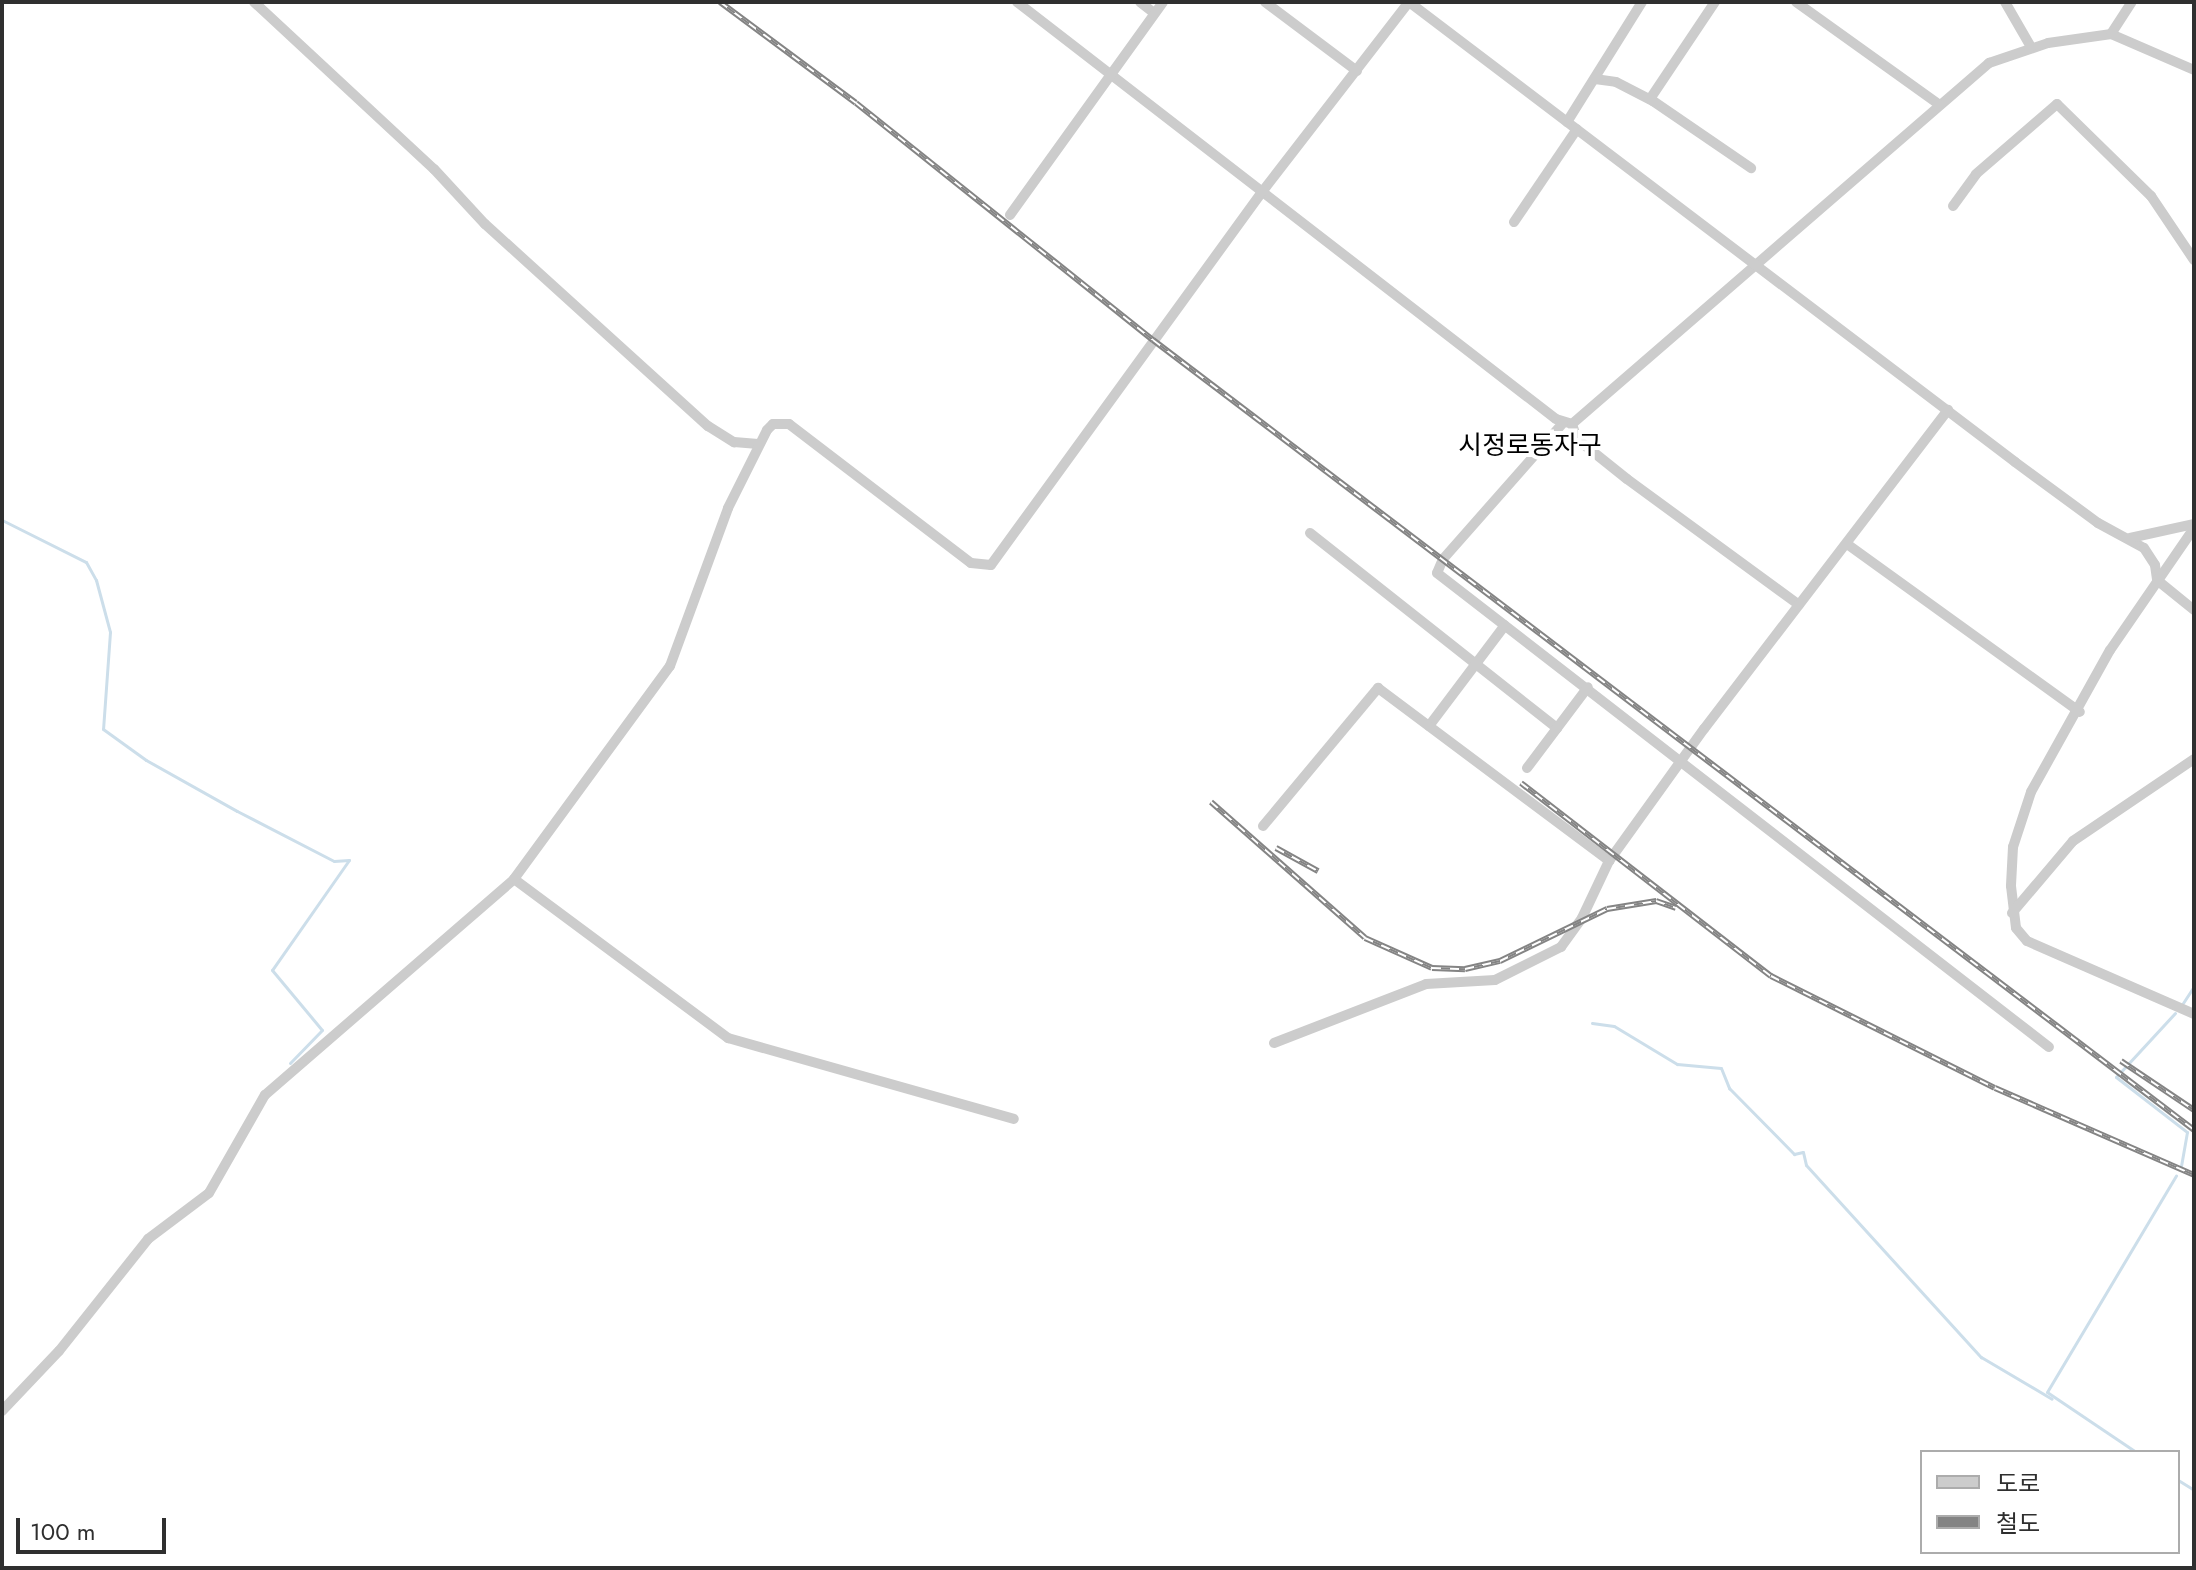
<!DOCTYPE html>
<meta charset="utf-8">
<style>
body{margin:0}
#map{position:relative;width:2196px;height:1570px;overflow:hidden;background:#fff;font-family:Jost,"Noto Sans KR",sans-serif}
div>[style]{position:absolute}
.stream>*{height:3px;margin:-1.5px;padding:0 1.5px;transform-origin:1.5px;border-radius:1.5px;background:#ccdeea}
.minor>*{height:10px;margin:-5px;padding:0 5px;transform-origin:5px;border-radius:5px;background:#ccc}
.rail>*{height:6px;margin-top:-3px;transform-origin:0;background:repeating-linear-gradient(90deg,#fff 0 9px,#848484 0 18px);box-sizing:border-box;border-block:2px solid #848484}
span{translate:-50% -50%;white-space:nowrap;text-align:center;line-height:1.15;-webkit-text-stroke:8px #fff;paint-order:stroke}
.quarter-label{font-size:26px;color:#000}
.frame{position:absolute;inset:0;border:4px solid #2f2f2f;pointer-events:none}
.legend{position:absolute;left:1920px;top:1450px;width:260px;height:104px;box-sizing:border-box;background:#fff;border:2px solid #acacac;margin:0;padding:10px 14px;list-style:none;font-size:24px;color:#2f2f2f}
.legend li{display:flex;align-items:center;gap:16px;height:40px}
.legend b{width:40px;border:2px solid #acacac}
.scale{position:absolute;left:16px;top:1518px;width:150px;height:36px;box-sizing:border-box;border:4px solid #2f2f2f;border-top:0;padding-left:10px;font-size:24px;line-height:28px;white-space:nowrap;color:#2f2f2f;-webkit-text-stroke:6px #fff;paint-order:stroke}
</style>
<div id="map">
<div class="stream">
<div style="left:2px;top:520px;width:94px;rotate:26.6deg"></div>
<div style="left:86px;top:562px;width:21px;rotate:61deg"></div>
<div style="left:96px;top:580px;width:54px;rotate:74.9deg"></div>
<div style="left:110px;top:632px;width:97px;rotate:94.1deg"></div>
<div style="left:103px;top:729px;width:53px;rotate:35.8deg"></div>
<div style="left:146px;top:760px;width:104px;rotate:29.3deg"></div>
<div style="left:237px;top:811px;width:109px;rotate:27.3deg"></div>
<div style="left:334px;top:861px;width:15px;rotate:-4deg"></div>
<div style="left:349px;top:860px;width:134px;rotate:125deg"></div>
<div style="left:272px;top:970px;width:78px;rotate:50.2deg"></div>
<div style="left:322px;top:1030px;width:46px;rotate:134.1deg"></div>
<div style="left:2183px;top:1003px;width:20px;rotate:-57deg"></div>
<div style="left:2175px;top:1013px;width:87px;rotate:132.7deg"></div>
<div style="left:2116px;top:1077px;width:90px;rotate:37.8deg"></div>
<div style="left:2187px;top:1132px;width:34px;rotate:100deg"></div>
<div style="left:1592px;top:1023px;width:22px;rotate:8deg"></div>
<div style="left:1614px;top:1026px;width:74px;rotate:31.1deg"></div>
<div style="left:1677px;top:1064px;width:44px;rotate:5.2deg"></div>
<div style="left:1721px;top:1068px;width:22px;rotate:68deg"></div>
<div style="left:1729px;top:1088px;width:93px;rotate:45.4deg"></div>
<div style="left:1794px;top:1154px;width:9px;rotate:-13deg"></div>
<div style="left:1803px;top:1152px;width:13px;rotate:77deg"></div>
<div style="left:1806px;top:1165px;width:260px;rotate:47.7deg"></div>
<div style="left:1981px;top:1357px;width:82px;rotate:30.6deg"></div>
<div style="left:2136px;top:1452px;width:107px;rotate:-146deg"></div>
<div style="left:2047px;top:1392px;width:252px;rotate:-59.2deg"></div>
<div style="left:2178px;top:1480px;width:19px;rotate:32deg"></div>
</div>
<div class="minor">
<div style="left:254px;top:2px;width:246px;rotate:42.9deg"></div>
<div style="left:434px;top:169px;width:75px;rotate:47.2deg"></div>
<div style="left:485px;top:224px;width:301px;rotate:42.2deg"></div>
<div style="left:708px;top:426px;width:31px;rotate:32deg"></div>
<div style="left:734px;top:442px;width:24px;rotate:5deg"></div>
<div style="left:1017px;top:2px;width:681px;rotate:37.73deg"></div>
<div style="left:1556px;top:419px;width:17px;rotate:17deg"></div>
<div style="left:1572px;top:424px;width:552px;rotate:-40.88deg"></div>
<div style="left:1989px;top:63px;width:62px;rotate:-18.7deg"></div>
<div style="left:2048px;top:43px;width:64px;rotate:-8.1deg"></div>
<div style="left:2111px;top:34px;width:90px;rotate:23.4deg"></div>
<div style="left:1140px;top:2px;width:18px;rotate:38deg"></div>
<div style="left:1265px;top:2px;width:115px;rotate:36.9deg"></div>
<div style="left:1409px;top:2px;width:761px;rotate:37.2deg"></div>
<div style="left:2015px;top:462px;width:103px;rotate:36.3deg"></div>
<div style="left:2098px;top:523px;width:52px;rotate:28.5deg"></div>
<div style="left:2144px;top:548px;width:20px;rotate:57deg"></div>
<div style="left:2155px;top:565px;width:15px;rotate:82deg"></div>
<div style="left:2157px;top:580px;width:48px;rotate:39deg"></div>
<div style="left:1796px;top:2px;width:173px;rotate:35.6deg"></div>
<div style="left:2005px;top:2px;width:52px;rotate:60deg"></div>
<div style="left:2111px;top:34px;width:38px;rotate:-57deg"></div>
<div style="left:1595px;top:79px;width:21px;rotate:8deg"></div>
<div style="left:1616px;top:82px;width:42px;rotate:27.2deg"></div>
<div style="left:1653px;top:101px;width:119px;rotate:34.4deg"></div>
<div style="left:1650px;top:99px;width:117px;rotate:-56.2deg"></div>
<div style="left:1567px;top:122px;width:142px;rotate:-58deg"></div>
<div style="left:1953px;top:206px;width:39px;rotate:-54deg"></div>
<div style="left:1976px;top:174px;width:107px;rotate:-40.8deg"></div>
<div style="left:2057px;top:104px;width:132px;rotate:44.4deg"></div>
<div style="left:2151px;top:196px;width:77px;rotate:56.1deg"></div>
<div style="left:1010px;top:215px;width:262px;rotate:-54.3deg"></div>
<div style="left:1514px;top:222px;width:112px;rotate:-55.9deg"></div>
<div style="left:1563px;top:423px;width:181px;rotate:131.4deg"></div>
<div style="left:1443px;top:559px;width:15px;rotate:113deg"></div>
<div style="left:1437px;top:573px;width:774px;rotate:37.76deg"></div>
<div style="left:1572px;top:424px;width:16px;rotate:72deg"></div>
<div style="left:1577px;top:439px;width:64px;rotate:38.7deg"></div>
<div style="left:1627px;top:479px;width:213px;rotate:36.2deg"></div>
<div style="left:2194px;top:528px;width:148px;rotate:124.5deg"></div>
<div style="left:2110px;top:650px;width:162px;rotate:119.1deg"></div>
<div style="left:2031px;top:792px;width:58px;rotate:108.1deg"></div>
<div style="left:2013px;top:847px;width:39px;rotate:93deg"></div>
<div style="left:2011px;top:886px;width:42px;rotate:83.2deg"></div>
<div style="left:2016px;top:928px;width:17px;rotate:50deg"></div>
<div style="left:2027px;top:941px;width:182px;rotate:23.6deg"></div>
<div style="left:1310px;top:533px;width:315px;rotate:38.3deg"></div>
<div style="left:2130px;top:538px;width:66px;rotate:-12.3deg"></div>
<div style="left:1847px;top:544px;width:287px;rotate:35.8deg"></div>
<div style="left:1429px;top:726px;width:126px;rotate:-53deg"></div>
<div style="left:1527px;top:768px;width:101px;rotate:-53deg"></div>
<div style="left:1263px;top:826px;width:180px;rotate:-50.2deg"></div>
<div style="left:1378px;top:688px;width:289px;rotate:36.8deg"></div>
<div style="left:514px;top:879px;width:267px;rotate:36.6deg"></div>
<div style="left:728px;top:1038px;width:297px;rotate:15.8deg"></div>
<div style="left:2012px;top:913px;width:94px;rotate:-49.7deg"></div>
<div style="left:2073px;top:841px;width:146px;rotate:-34.1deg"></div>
<div style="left:1274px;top:1043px;width:163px;rotate:-21.2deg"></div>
<div style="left:1426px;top:984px;width:69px;rotate:-3.3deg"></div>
<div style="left:1495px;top:980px;width:74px;rotate:-26.6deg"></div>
<div style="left:1561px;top:947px;width:36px;rotate:-54deg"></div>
<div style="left:1582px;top:918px;width:63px;rotate:-64.7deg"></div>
<div style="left:1609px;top:861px;width:163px;rotate:-54.3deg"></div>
<div style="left:1704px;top:729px;width:402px;rotate:-52.6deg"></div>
<div style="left:2px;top:1411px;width:83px;rotate:-46.5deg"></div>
<div style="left:59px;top:1351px;width:143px;rotate:-51.5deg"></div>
<div style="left:148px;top:1239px;width:76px;rotate:-37deg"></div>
<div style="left:209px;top:1193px;width:113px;rotate:-60.3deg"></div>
<div style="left:265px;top:1095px;width:330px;rotate:-40.9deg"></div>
<div style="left:514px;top:879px;width:264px;rotate:-53.8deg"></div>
<div style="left:670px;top:666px;width:168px;rotate:-69.8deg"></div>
<div style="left:728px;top:508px;width:87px;rotate:-63.4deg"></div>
<div style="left:767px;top:430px;width:8px;rotate:-45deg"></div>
<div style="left:773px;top:424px;width:16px"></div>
<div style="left:789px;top:424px;width:229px;rotate:37.4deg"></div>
<div style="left:971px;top:563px;width:20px;rotate:6deg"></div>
<div style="left:991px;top:565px;width:461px;rotate:-54deg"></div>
<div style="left:1262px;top:192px;width:240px;rotate:-52.3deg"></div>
</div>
<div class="rail">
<div style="left:720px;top:2px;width:169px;rotate:36.6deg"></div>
<div style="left:856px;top:103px;width:380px;rotate:38.6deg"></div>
<div style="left:1153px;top:340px;width:1307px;rotate:37.19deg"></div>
<div style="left:1521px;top:783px;width:316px;rotate:37.7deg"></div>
<div style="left:1771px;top:976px;width:250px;rotate:26.6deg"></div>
<div style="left:1995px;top:1088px;width:217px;rotate:23.6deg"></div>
<div style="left:1211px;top:802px;width:205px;rotate:41.4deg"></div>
<div style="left:1365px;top:938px;width:73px;rotate:24.1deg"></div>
<div style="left:1432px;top:968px;width:33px;rotate:2deg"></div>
<div style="left:1465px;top:969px;width:36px;rotate:-13deg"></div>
<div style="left:1500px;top:961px;width:119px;rotate:-25.9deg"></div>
<div style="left:1607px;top:909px;width:50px;rotate:-9.3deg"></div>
<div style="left:1656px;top:901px;width:21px;rotate:19deg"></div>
<div style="left:1276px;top:848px;width:48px;rotate:28.7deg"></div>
<div style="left:2121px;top:1061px;width:88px;rotate:33.9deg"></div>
</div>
<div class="quarter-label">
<span style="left:1530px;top:446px">시정로동자구</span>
</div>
<div class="frame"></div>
<ul class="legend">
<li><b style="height:10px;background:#ccc"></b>도로</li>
<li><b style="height:10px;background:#848484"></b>철도</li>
</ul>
<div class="scale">100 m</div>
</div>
